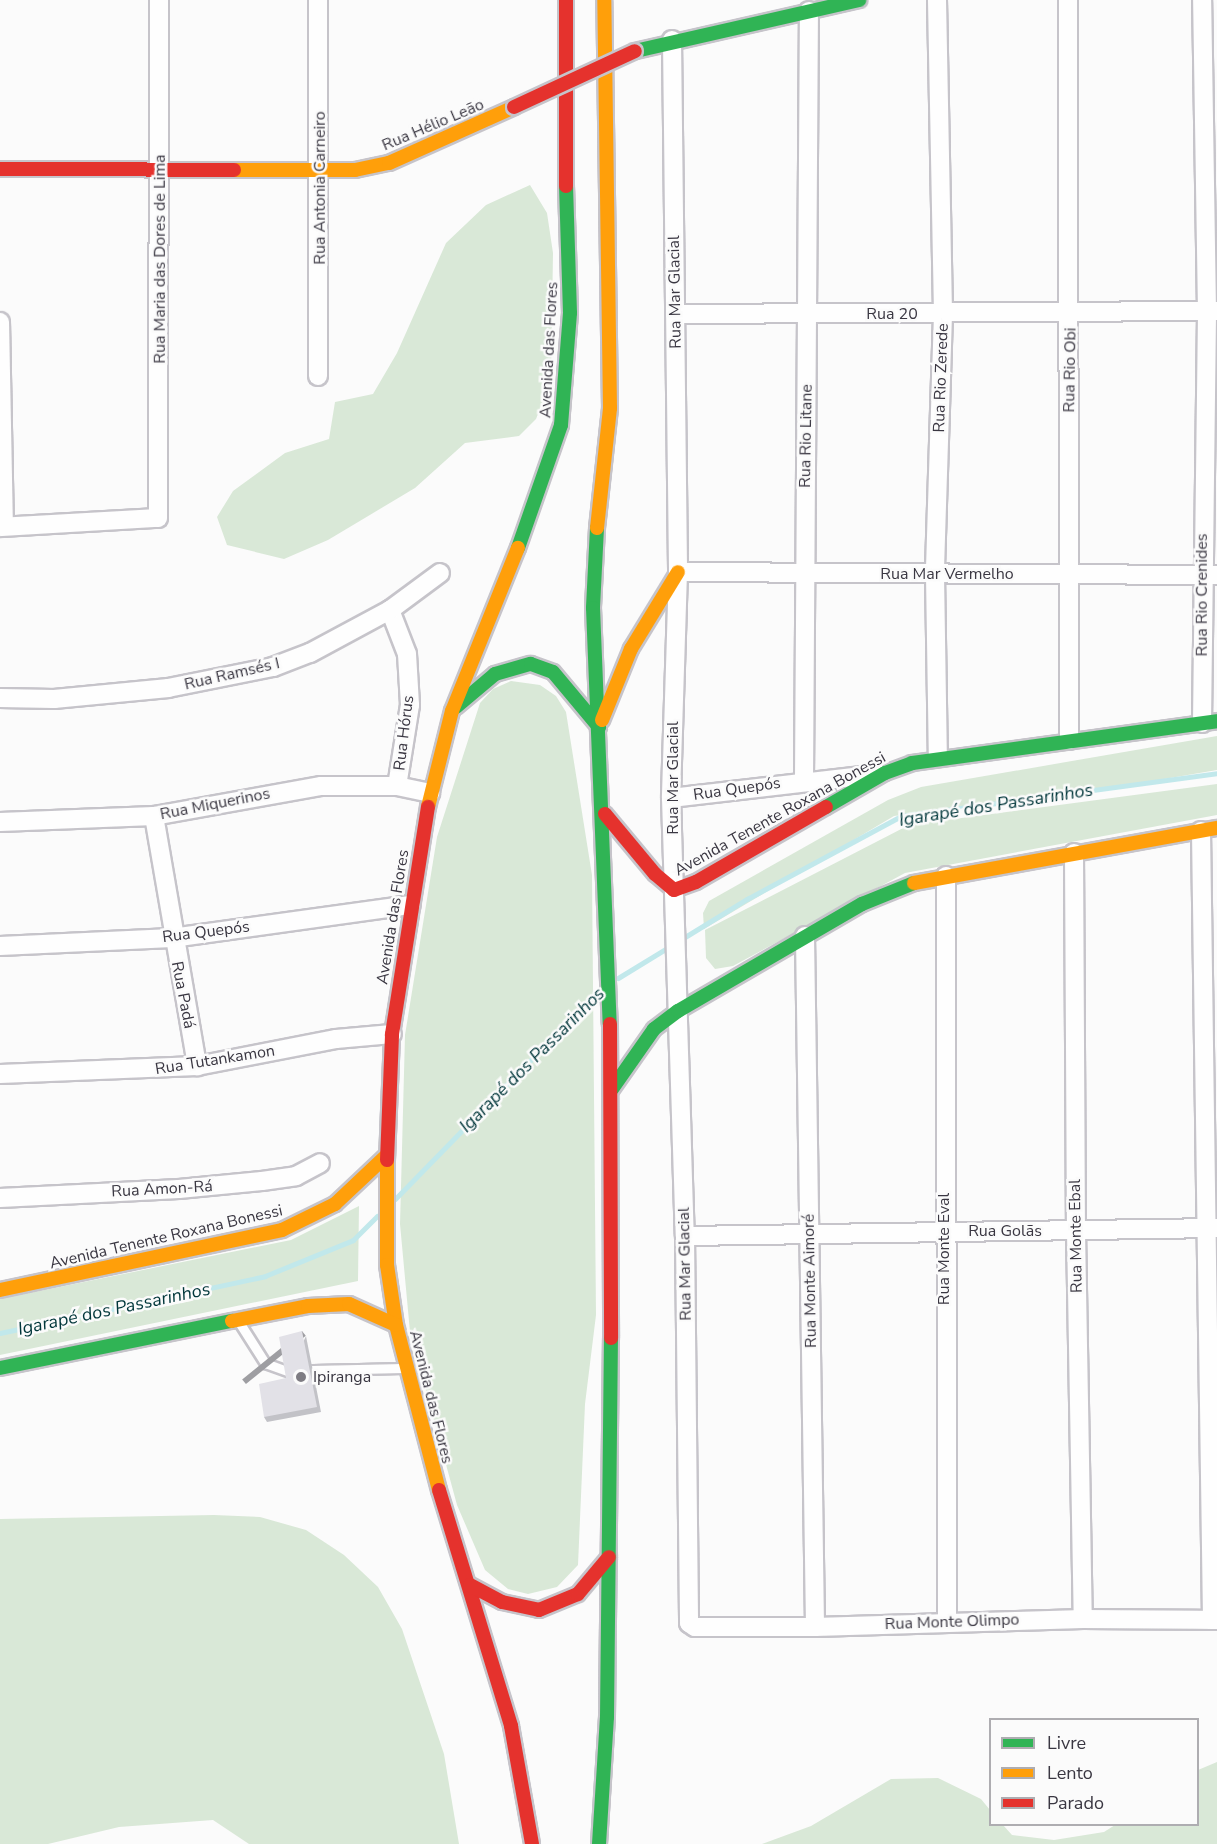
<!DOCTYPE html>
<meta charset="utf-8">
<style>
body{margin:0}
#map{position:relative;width:1217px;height:1844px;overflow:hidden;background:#fbfbfb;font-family:"Nunito Sans",sans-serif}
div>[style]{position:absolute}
.green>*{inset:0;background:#d9e8d7}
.stream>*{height:5px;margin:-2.5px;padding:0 2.5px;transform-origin:2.5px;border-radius:2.5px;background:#c1e8eb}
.roads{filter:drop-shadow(2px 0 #c6c4ca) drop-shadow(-2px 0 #c6c4ca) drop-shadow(0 2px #c6c4ca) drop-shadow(0 -2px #c6c4ca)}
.lane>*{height:9px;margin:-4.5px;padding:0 4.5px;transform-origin:4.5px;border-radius:4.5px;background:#fefefe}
.street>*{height:18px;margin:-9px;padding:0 9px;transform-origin:9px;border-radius:9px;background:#fefefe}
.fast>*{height:14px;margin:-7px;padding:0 7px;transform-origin:7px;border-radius:7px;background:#30b455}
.slow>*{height:14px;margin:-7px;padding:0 7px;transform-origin:7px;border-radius:7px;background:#ff9f0a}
.jam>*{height:14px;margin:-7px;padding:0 7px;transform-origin:7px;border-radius:7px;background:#e5322d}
.bridges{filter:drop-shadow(2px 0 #c6c4ca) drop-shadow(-2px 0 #c6c4ca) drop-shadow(0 2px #c6c4ca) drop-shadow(0 -2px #c6c4ca)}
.jam-bridge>*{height:14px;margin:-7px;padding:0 7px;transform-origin:7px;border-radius:7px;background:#e5322d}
.wall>*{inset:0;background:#c2c2c7}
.shaded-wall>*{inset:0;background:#9e9ea2;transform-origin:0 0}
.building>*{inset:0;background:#e2e1e7}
.dots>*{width:16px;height:16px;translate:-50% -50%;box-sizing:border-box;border:3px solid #fbfbfb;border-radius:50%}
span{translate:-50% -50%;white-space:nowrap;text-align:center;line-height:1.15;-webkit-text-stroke:5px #fbfbfb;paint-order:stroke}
.street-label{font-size:16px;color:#3a3742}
.poi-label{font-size:16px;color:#3a3742}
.left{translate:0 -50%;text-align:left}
.water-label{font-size:18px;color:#00363a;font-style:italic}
.legend{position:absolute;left:989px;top:1718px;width:210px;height:108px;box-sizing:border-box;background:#fbfbfb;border:2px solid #aeadb1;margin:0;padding:8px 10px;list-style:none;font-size:18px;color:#3a3742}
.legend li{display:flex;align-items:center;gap:12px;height:30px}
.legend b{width:30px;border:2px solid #aeadb1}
</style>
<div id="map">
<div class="green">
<div style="clip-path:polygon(530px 185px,547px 213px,553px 253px,551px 381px,536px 419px,519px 436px,465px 443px,415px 488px,328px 540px,284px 559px,227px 545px,217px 517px,233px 491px,285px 453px,329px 439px,335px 402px,373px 394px,397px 353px,446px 243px,486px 205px)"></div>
<div style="clip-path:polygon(511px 681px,540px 685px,556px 696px,566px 712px,592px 875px,596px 1315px,585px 1404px,578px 1565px,557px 1587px,528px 1594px,508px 1589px,485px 1570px,457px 1505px,410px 1332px,400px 1224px,405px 1035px,437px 837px,480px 703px,493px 689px)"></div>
<div style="clip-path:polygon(1217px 736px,1217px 770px,1094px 791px,894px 816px,704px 929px,703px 913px,709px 901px,888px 800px,921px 787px)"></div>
<div style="clip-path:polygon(1217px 784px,1217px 815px,905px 873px,733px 966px,715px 969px,706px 958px,705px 930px,909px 825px)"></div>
<div style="clip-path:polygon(359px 1206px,358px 1281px,0 1355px,0 1299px,291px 1240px)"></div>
<div style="clip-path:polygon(214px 1515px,260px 1517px,306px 1530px,344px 1555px,378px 1587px,402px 1629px,444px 1754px,459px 1844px,249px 1844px,213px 1820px,119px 1827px,48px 1844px,0 1844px,0 1519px)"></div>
<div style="clip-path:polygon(1217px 1762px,1217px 1844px,762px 1844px,811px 1826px,891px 1779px,938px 1778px,981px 1799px,990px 1810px,990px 1824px,1003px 1825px,1012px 1835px,1054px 1840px,1104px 1832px,1115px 1825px,1198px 1824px,1198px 1770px)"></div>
</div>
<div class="stream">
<div style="left:680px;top:940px;width:79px;rotate:-31.5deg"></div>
<div style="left:747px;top:899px;width:175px;rotate:-28.3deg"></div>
<div style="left:901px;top:816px;width:319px;rotate:-7.7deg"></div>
<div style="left:618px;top:978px;width:63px;rotate:-31.4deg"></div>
<div style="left:395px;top:1199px;width:293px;rotate:-45.7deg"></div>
<div style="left:0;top:1333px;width:271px;rotate:-12.1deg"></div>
<div style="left:265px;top:1276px;width:95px;rotate:-22.2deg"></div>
<div style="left:353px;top:1240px;width:34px;rotate:-45deg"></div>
</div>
<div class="roads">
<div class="lane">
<div style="left:239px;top:1322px;width:49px;rotate:57.6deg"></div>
<div style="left:265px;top:1363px;width:23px;rotate:20deg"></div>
<div style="left:313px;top:1370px;width:90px;rotate:-1.3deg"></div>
</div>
<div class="street">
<div style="left:318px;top:0;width:376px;rotate:90deg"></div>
<div style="left:937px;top:0;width:314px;rotate:88.9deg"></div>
<div style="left:943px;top:314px;width:261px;rotate:91.8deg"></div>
<div style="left:935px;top:575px;width:181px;rotate:89.1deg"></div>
<div style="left:1068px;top:0;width:740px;rotate:89.92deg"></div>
<div style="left:672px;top:40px;width:532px;rotate:89.35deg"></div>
<div style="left:678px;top:572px;width:226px;rotate:91.8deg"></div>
<div style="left:671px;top:798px;width:438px;rotate:88.2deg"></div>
<div style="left:685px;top:1236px;width:387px;rotate:89.4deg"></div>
<div style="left:689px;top:1623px;width:7px;rotate:34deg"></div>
<div style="left:695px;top:1627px;width:120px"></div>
<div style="left:815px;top:1627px;width:268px;rotate:-1.7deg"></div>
<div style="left:1083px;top:1619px;width:134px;rotate:0.4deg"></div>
<div style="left:675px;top:314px;width:542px;rotate:-0.32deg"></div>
<div style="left:0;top:322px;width:204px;rotate:88.9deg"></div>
<div style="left:0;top:527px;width:158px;rotate:-3.3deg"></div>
<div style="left:158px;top:518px;width:518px;rotate:-89.89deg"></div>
<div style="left:678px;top:572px;width:539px;rotate:0.32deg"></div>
<div style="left:390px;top:610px;width:47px;rotate:68.9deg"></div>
<div style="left:407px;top:654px;width:51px;rotate:86.6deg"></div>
<div style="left:410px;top:705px;width:82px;rotate:99.1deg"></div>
<div style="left:0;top:698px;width:54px;rotate:1.1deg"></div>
<div style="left:54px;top:699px;width:115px;rotate:-5.5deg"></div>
<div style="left:168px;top:688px;width:107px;rotate:-11.3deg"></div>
<div style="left:273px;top:667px;width:40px;rotate:-21deg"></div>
<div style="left:310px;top:653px;width:91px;rotate:-28.3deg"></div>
<div style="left:390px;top:610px;width:62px;rotate:-36.5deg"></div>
<div style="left:1202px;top:723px;width:412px;rotate:-89.3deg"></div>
<div style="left:1207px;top:311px;width:311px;rotate:-90.9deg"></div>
<div style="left:804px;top:779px;width:768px;rotate:-89.63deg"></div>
<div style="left:671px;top:798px;width:208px;rotate:-6.6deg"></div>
<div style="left:154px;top:816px;width:254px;rotate:80.2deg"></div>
<div style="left:0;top:822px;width:154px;rotate:-2.2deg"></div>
<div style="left:154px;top:816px;width:170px;rotate:-10.2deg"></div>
<div style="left:321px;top:786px;width:76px"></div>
<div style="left:397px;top:786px;width:34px;rotate:12deg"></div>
<div style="left:1201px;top:831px;width:789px;rotate:89.2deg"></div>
<div style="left:1074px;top:853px;width:378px;rotate:89.7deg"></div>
<div style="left:1076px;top:1231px;width:388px;rotate:89deg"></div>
<div style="left:946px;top:876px;width:746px;rotate:89.92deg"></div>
<div style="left:805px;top:936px;width:691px;rotate:89.17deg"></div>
<div style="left:0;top:946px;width:172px;rotate:-2.7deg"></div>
<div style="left:172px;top:938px;width:241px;rotate:-7.9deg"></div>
<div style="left:0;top:1074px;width:197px;rotate:-2.3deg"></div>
<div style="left:197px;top:1066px;width:142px;rotate:-11deg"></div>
<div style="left:336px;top:1039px;width:56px;rotate:-5.1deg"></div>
<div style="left:0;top:1198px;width:179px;rotate:-2.9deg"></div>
<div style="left:179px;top:1189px;width:83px;rotate:-5.5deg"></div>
<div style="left:262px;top:1181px;width:34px;rotate:-8deg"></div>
<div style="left:296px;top:1176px;width:27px;rotate:-28deg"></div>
<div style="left:685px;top:1236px;width:532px;rotate:-0.86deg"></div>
</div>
<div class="fast">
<div style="left:635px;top:51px;width:230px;rotate:-12.8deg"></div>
<div style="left:597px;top:528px;width:80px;rotate:92.9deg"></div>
<div style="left:593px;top:608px;width:416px;rotate:87.7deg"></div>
<div style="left:518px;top:548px;width:130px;rotate:-70.7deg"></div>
<div style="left:561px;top:425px;width:112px;rotate:-85.4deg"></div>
<div style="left:570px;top:313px;width:127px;rotate:-91.8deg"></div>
<div style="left:456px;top:707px;width:51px;rotate:-40.2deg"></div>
<div style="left:495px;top:674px;width:37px;rotate:-16deg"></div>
<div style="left:531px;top:664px;width:23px;rotate:20deg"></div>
<div style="left:553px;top:672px;width:72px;rotate:50.1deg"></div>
<div style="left:826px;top:807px;width:68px;rotate:-30deg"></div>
<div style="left:885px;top:773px;width:29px;rotate:-20deg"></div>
<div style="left:912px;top:763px;width:308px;rotate:-7.8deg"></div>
<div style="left:612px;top:1089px;width:73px;rotate:-55deg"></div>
<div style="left:654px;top:1029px;width:30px;rotate:-37deg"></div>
<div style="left:678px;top:1011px;width:213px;rotate:-30.2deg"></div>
<div style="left:862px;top:904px;width:56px;rotate:-22deg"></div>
<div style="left:0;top:1368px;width:237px;rotate:-11.5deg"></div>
<div style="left:599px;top:1844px;width:127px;rotate:-86.4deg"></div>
<div style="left:607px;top:1717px;width:379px;rotate:-89.4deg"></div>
</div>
<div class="slow">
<div style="left:234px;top:170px;width:121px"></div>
<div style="left:355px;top:170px;width:35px;rotate:-12deg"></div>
<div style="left:389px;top:163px;width:137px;rotate:-24.1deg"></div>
<div style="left:597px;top:528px;width:121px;rotate:-83.8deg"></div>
<div style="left:610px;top:408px;width:408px;rotate:-90.8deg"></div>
<div style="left:602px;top:720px;width:77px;rotate:-67.8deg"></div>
<div style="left:631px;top:649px;width:90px;rotate:-58.6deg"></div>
<div style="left:428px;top:807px;width:99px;rotate:-76deg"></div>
<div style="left:452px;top:711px;width:176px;rotate:-68deg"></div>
<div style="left:914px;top:883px;width:308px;rotate:-10.3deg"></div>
<div style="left:387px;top:1160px;width:105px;rotate:90deg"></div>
<div style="left:387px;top:1265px;width:61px;rotate:81.5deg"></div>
<div style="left:396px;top:1325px;width:171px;rotate:75.4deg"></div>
<div style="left:0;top:1290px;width:288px;rotate:-12deg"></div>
<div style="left:282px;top:1230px;width:59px;rotate:-26.1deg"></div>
<div style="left:335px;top:1204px;width:71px;rotate:-43.3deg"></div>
<div style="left:232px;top:1321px;width:77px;rotate:-11.2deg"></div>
<div style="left:308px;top:1306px;width:41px;rotate:-2.8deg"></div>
<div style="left:349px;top:1304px;width:51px;rotate:24.1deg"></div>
</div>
<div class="jam">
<div style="left:0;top:169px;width:234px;rotate:0.2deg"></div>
<div style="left:566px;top:186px;width:186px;rotate:-90deg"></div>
<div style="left:605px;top:814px;width:78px;rotate:50.2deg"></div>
<div style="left:655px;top:874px;width:25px;rotate:40deg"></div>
<div style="left:674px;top:890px;width:23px;rotate:-20deg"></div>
<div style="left:696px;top:882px;width:150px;rotate:-30deg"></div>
<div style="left:610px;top:1024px;width:314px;rotate:89.8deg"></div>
<div style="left:387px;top:1160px;width:126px;rotate:-87.7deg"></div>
<div style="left:392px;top:1034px;width:230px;rotate:-81deg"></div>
<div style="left:439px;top:1490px;width:247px;rotate:73deg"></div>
<div style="left:511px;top:1726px;width:120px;rotate:79.9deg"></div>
<div style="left:470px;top:1585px;width:36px;rotate:28deg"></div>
<div style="left:502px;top:1602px;width:38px;rotate:12deg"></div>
<div style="left:539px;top:1610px;width:42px;rotate:-22.3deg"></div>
<div style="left:578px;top:1594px;width:48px;rotate:-50deg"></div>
</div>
</div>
<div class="bridges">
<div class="jam-bridge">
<div style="left:514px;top:107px;width:133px;rotate:-24.8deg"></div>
</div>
</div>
<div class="wall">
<div style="clip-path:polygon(306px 1336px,321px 1412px,267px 1422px,264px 1417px,286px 1378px)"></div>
</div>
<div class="shaded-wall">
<div style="left:302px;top:1331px;width:6px;height:77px;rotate:51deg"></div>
</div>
<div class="building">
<div style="clip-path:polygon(302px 1331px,317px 1407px,264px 1417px,259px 1384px,286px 1378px,279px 1337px)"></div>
</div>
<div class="dots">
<div style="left:301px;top:1377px;background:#7e7c83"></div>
</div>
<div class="street-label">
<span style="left:433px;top:125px;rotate:-23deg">Rua Hélio Leão</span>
<span style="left:320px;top:188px;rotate:-90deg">Rua Antonia Carneiro</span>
<span style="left:160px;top:259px;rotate:-90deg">Rua Maria das Dores de Lima</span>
<span style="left:675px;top:292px;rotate:-91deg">Rua Mar Glacial</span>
<span style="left:892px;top:314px">Rua 20</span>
<span style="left:549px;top:350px;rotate:-87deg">Avenida das Flores</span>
<span style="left:1070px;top:370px;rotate:-89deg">Rua Rio Obi</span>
<span style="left:941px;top:378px;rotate:-88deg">Rua Rio Zerede</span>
<span style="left:806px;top:436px;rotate:-89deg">Rua Rio Litane</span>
<span style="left:947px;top:574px">Rua Mar Vermelho</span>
<span style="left:1202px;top:595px;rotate:-90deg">Rua Rio Crenides</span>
<span style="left:232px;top:674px;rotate:-13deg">Rua Ramsés I</span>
<span style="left:404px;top:733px;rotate:-83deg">Rua Hórus</span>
<span style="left:673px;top:778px;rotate:-90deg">Rua Mar Glacial</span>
<span style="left:737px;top:789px;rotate:-8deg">Rua Quepós</span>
<span style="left:215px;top:804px;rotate:-11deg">Rua Miquerinos</span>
<span style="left:780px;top:814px;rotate:-29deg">Avenida Tenente Roxana Bonessi</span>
<span style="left:393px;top:917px;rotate:-81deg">Avenida das Flores</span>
<span style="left:206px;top:932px;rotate:-7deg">Rua Quepós</span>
<span style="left:183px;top:995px;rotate:79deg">Rua Padá</span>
<span style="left:215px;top:1060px;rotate:-9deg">Rua Tutankamon</span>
<span style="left:162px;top:1189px;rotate:-3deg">Rua Amon-Rá</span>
<span style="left:1005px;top:1231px">Rua Golãs</span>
<span style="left:1076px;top:1236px;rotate:-91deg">Rua Monte Ebal</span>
<span style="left:166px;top:1237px;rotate:-13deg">Avenida Tenente Roxana Bonessi</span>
<span style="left:944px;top:1249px;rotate:-90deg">Rua Monte Eval</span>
<span style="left:685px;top:1264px;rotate:-91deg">Rua Mar Glacial</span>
<span style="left:810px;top:1281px;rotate:-91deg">Rua Monte Aimoré</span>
<span style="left:431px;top:1397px;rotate:76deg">Avenida das Flores</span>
<span style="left:952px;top:1622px;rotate:-2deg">Rua Monte Olimpo</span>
</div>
<div class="poi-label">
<span class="left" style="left:313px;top:1377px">Ipiranga</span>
</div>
<div class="water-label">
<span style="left:996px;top:805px;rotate:-9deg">Igarapé dos Passarinhos</span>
<span style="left:532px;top:1060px;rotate:-45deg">Igarapé dos Passarinhos</span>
<span style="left:114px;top:1309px;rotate:-12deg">Igarapé dos Passarinhos</span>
</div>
<ul class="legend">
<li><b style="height:8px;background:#30b455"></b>Livre</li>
<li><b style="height:8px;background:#ff9f0a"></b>Lento</li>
<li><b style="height:8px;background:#e5322d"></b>Parado</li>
</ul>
</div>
